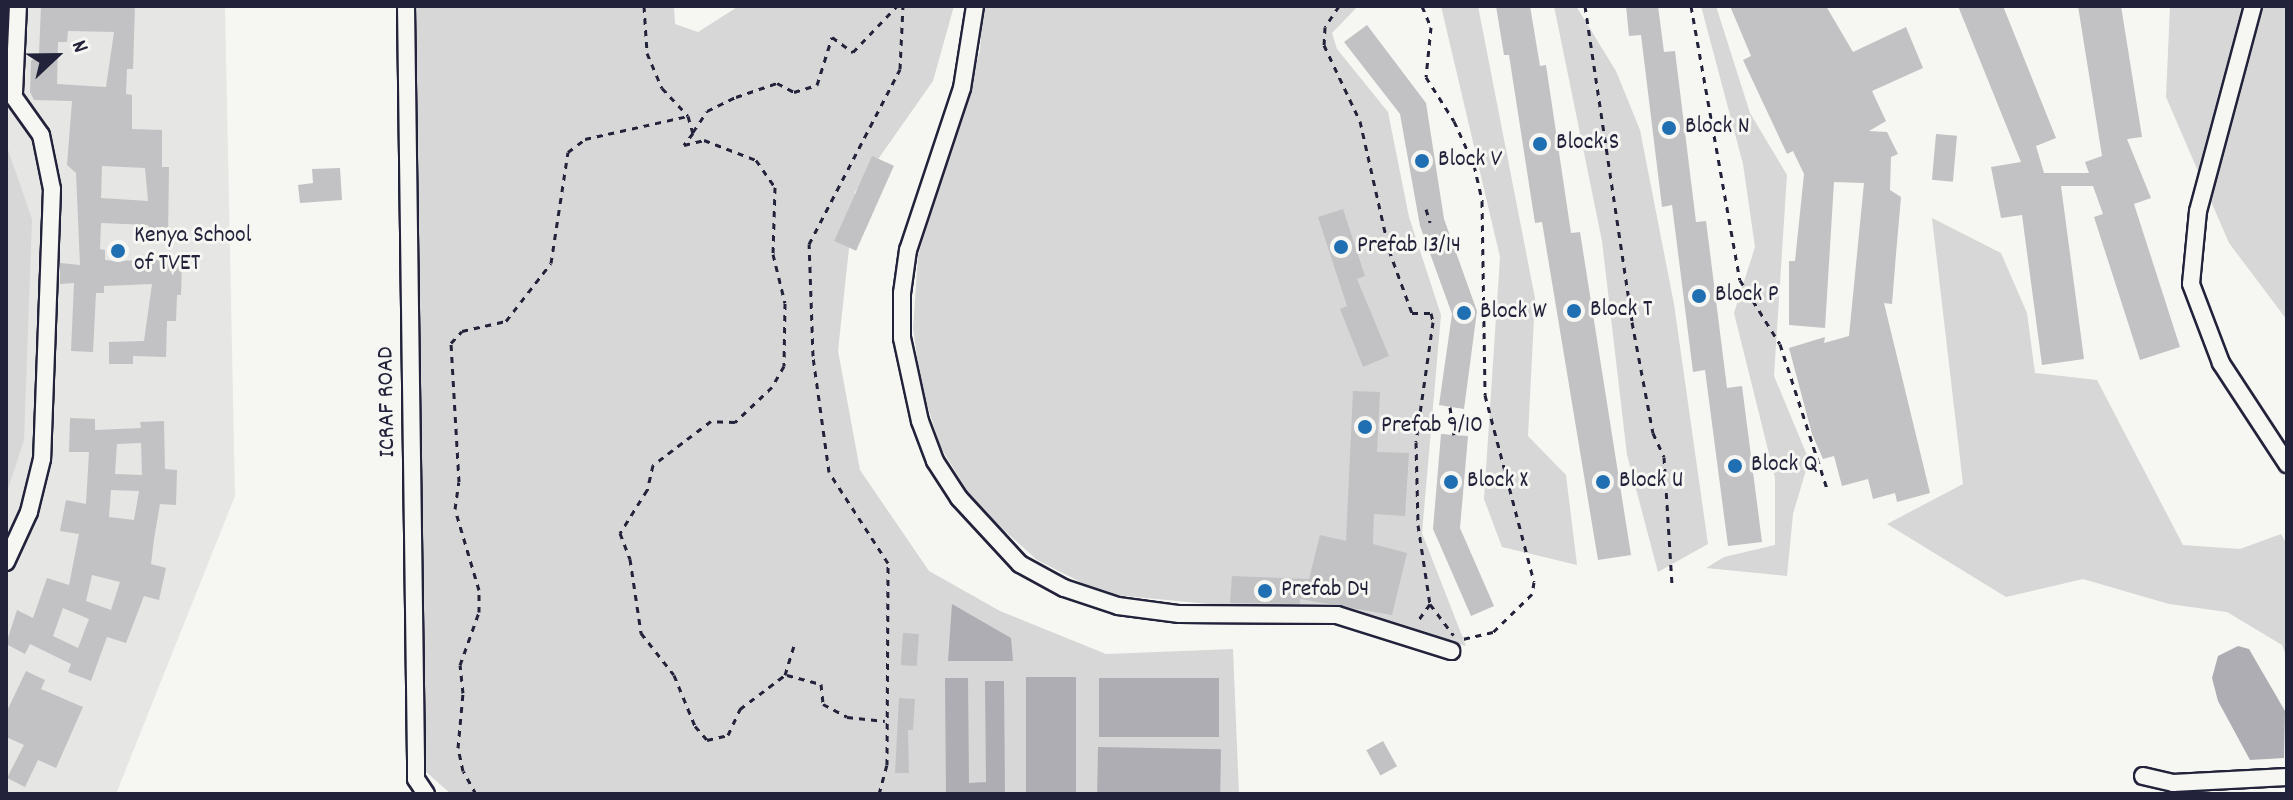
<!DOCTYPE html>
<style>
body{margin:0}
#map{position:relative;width:2293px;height:800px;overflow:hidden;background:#f6f6f2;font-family:Dekko,sans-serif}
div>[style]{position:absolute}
.built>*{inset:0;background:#e6e6e4}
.green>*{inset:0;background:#d7d7d7}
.water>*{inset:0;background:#adadb3;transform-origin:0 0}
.building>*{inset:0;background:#c2c2c4;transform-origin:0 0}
.path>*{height:3px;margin-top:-1.5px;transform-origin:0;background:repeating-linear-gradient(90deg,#22223b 0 6px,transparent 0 12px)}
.roads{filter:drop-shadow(2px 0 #22223b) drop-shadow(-2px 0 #22223b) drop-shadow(0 2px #22223b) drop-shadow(0 -2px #22223b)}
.minor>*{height:16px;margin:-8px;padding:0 8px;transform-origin:8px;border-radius:8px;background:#f6f6f2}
.dots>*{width:22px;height:22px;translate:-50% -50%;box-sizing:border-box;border:4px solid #f6f6f2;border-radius:50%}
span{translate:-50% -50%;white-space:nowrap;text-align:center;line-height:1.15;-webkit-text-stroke:6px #f6f6f2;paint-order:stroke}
.poi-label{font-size:24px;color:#22223b}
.left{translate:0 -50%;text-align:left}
.street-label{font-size:24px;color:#22223b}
.frame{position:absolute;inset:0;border:8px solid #22223b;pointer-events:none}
.north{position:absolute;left:16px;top:16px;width:80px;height:80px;-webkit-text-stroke:6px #f6f6f2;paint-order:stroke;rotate:68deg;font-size:22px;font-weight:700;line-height:32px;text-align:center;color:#22223b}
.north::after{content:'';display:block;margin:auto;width:28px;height:36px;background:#22223b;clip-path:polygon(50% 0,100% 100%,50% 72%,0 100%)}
</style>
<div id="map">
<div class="built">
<div style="clip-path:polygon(6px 6px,225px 6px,235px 496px,116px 794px,6px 794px)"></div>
</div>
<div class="green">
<div style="clip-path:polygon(413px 6px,674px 6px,675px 24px,698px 32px,739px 6px,954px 6px,933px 81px,855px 192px,838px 351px,860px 470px,929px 571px,1000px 611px,1106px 654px,1233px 649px,1239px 794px,451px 794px,425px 771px)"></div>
<div style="clip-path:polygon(983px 6px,1358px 6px,1332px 33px,1337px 49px,1388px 112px,1409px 217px,1441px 315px,1422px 533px,1466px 646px,1375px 620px,1104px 594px,1037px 560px,976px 505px,941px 448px,921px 386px,913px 328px,918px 256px,980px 51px)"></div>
<div style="clip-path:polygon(1441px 6px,1478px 6px,1535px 298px,1528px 436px,1566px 475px,1577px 565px,1502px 547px,1484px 499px,1500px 257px)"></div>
<div style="clip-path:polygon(1554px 6px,1576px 6px,1616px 71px,1640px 130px,1674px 304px,1708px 544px,1658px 572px,1627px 455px,1602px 241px)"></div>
<div style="clip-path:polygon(1701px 6px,1716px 6px,1750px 113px,1787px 175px,1774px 376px,1809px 460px,1793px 514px,1787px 576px,1706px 568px,1724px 557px,1775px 545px,1775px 478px,1734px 313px,1755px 247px,1743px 164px)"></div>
<div style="clip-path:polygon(2170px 6px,2287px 6px,2287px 320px,2229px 243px,2166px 97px)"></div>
<div style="clip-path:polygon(6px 144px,32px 219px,24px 440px,6px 495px)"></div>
<div style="clip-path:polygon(1932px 218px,2001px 253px,2027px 313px,2035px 373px,2097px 380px,2183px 545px,2240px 549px,2281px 534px,2287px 544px,2287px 658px,2282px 645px,2227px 612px,2169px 604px,2083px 579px,2006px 597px,1887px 524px,1963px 484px)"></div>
</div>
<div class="water">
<div style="clip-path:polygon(952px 604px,1011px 638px,1013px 661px,948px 661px)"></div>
<div style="clip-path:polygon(2238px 646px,2249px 649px,2285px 711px,2284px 758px,2250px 760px,2218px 701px,2212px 678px,2218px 656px)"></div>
<div style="left:1026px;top:677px;width:50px;height:117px"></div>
<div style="clip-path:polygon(945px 678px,968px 678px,969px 783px,986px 782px,985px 681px,1004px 681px,1005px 794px,946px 794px)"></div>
<div style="left:1219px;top:678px;width:59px;height:120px;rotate:90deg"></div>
<div style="left:1098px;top:747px;width:123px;height:47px;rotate:1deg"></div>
</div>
<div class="building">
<div style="clip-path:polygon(evenodd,41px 6px,135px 6px,133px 69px,127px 69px,126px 94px,132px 95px,132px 129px,162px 130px,162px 167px,169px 167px,168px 236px,151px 236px,148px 225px,101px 223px,100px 249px,105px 250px,105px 260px,115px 261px,182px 259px,181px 295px,177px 295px,176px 321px,167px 321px,166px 357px,133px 356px,133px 364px,109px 364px,109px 342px,144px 341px,152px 284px,104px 286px,104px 293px,96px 293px,93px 352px,71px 351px,74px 283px,60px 284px,60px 263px,80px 265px,76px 173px,67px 165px,72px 101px,34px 100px,30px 92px,31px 61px,39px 54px,41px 6px,68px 31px,114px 32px,106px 87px,57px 84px,58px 42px,67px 42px,68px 31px,41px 6px,102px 166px,145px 168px,148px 201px,101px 198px,102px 166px)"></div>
<div style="clip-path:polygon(1496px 6px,1530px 6px,1540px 66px,1546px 65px,1571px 233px,1580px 232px,1631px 555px,1598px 560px,1542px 222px,1535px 223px,1509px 55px,1504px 55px)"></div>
<div style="clip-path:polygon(1626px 6px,1658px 6px,1664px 52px,1675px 51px,1696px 222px,1706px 221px,1727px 388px,1742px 386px,1762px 542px,1728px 546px,1705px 370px,1693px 372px,1672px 205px,1662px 207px,1641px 35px,1629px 36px)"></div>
<div style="clip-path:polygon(1730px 6px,1826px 6px,1853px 52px,1906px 27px,1923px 68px,1872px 91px,1886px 121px,1869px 131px,1887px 132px,1898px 154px,1891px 157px,1890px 190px,1901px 197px,1896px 254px,1892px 304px,1884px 303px,1930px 493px,1897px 502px,1895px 493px,1873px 499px,1868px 479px,1842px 486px,1834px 456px,1823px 459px,1812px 434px,1789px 348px,1825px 337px,1824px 343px,1849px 336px,1864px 183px,1834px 182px,1825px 328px,1789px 325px,1789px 261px,1795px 261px,1804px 174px,1793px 151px,1787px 154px,1743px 60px,1751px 56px)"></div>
<div style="clip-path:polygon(1958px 6px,2003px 6px,2056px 138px,2036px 146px,2044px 173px,2089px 173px,2085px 162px,2102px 156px,2078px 6px,2121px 6px,2142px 137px,2127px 139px,2151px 198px,2134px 204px,2180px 347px,2140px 360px,2094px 217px,2103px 214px,2093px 186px,2061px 186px,2084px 359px,2042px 365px,2022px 215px,2001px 218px,1991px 167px,2021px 162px)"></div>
<div style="clip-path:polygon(1367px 25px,1426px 103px,1444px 219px,1477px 311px,1464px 409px,1439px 405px,1452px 314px,1420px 226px,1400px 114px,1344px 42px)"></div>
<div style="left:1936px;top:134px;width:21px;height:46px;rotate:5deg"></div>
<div style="left:872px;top:156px;width:24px;height:93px;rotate:24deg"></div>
<div style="clip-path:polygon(340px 168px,342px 200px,300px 203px,298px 185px,313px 183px,312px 169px)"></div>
<div style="clip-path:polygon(1343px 209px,1365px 276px,1357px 279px,1389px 356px,1363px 367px,1340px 309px,1347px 306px,1318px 217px)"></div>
<div style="clip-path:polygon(1353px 391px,1380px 392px,1377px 452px,1409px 453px,1405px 516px,1374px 514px,1373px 544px,1407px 553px,1392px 615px,1300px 599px,1300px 604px,1230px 603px,1232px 576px,1309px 579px,1320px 535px,1346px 541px)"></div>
<div style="clip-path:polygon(evenodd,70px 418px,95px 419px,95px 430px,141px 428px,140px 422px,164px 421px,165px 469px,177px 470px,176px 505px,160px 504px,154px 539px,151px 564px,166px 568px,159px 600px,144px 596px,126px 643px,107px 637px,91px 681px,68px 672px,71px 664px,30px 644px,25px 654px,6px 644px,17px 610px,33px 618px,47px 578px,69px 585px,79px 534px,60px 531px,66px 500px,86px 504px,89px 452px,69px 452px,70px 418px,141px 443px,142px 475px,115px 474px,117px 444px,141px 443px,70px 418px,111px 490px,139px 491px,134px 520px,109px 517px,111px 490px,70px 418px,92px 575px,120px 582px,111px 610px,86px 601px,92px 575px,70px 418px,63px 608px,89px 619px,78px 648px,53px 636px,63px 608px)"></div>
<div style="clip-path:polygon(1441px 434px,1468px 436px,1460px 528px,1494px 606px,1471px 616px,1433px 529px)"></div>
<div style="left:903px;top:633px;width:16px;height:32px;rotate:4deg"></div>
<div style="clip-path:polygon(26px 671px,45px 680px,41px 689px,83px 707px,56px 768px,38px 760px,25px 787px,7px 778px,24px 745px,6px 737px,6px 713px)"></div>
<div style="clip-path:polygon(899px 698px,915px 699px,913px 730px,908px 730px,909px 773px,895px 773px)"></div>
<div style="left:1383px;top:741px;width:29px;height:19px;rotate:61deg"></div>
</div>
<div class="path">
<div style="left:644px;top:6px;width:47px;rotate:86.3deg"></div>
<div style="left:647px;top:53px;width:38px;rotate:67deg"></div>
<div style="left:662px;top:88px;width:38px;rotate:47deg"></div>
<div style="left:688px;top:116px;width:18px;rotate:74deg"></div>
<div style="left:693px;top:133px;width:15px;rotate:127deg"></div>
<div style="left:684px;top:145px;width:21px;rotate:-14deg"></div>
<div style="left:704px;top:140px;width:56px;rotate:21deg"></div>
<div style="left:756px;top:160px;width:33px;rotate:55deg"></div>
<div style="left:775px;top:187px;width:67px;rotate:91.7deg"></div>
<div style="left:773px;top:254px;width:50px;rotate:76.2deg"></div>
<div style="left:785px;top:303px;width:63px;rotate:90.9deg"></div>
<div style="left:784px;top:366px;width:24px;rotate:120deg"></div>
<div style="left:772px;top:387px;width:51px;rotate:136.6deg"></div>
<div style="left:735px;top:422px;width:24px;rotate:-178deg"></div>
<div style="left:711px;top:421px;width:73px;rotate:142.8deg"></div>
<div style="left:653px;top:465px;width:26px;rotate:103deg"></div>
<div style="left:647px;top:490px;width:51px;rotate:122.1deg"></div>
<div style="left:620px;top:533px;width:28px;rotate:69deg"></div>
<div style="left:630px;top:559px;width:75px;rotate:81.5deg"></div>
<div style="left:641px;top:633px;width:53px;rotate:51.8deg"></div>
<div style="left:674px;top:675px;width:55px;rotate:67.6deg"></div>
<div style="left:695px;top:726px;width:18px;rotate:49deg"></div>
<div style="left:707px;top:740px;width:22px;rotate:-13deg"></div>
<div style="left:728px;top:735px;width:29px;rotate:-65deg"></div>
<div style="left:740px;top:709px;width:56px;rotate:-37.1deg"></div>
<div style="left:785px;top:675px;width:30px;rotate:-73deg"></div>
<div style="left:1339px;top:6px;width:25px;rotate:124deg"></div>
<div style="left:1325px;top:27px;width:18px;rotate:93deg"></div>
<div style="left:1324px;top:45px;width:84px;rotate:64.7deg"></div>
<div style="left:1360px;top:121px;width:132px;rotate:77.3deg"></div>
<div style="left:1389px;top:250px;width:67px;rotate:69.9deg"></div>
<div style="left:1412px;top:313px;width:19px"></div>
<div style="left:1431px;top:313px;width:9px;rotate:77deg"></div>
<div style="left:1433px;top:322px;width:121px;rotate:98.1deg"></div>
<div style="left:1416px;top:442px;width:83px;rotate:88.6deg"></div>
<div style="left:1418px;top:525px;width:80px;rotate:81.4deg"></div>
<div style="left:1430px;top:604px;width:22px;rotate:126deg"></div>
<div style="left:1422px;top:6px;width:23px;rotate:67deg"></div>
<div style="left:1431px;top:27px;width:50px;rotate:95.7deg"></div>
<div style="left:1426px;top:77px;width:52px;rotate:57.5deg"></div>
<div style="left:1454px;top:121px;width:48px;rotate:65.6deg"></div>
<div style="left:1474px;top:165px;width:37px;rotate:77deg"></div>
<div style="left:1482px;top:201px;width:194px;rotate:89.1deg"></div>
<div style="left:1485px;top:395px;width:193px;rotate:75.3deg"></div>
<div style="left:1534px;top:582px;width:12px;rotate:99deg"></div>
<div style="left:1532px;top:594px;width:54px;rotate:135.7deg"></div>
<div style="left:1493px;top:632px;width:31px;rotate:167deg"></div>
<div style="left:1585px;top:6px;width:319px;rotate:81.5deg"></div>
<div style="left:1632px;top:322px;width:113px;rotate:79.3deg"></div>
<div style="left:1653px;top:433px;width:26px;rotate:65deg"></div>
<div style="left:1664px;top:457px;width:126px;rotate:86.4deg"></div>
<div style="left:1691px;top:6px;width:278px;rotate:79.9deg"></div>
<div style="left:1740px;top:280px;width:75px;rotate:58deg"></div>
<div style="left:1780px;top:344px;width:152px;rotate:72deg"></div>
<div style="left:693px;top:132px;width:25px;rotate:-56deg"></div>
<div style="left:707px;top:111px;width:32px;rotate:-26deg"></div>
<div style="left:736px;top:97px;width:43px;rotate:-18.9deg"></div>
<div style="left:777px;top:83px;width:19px;rotate:28deg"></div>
<div style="left:794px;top:92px;width:24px;rotate:-17deg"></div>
<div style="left:817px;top:85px;width:50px;rotate:-72.6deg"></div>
<div style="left:832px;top:37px;width:26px;rotate:36deg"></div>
<div style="left:853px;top:52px;width:64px;rotate:-46.3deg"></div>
<div style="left:1426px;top:209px;width:14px;rotate:73deg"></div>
<div style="left:1450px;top:407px;width:28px;rotate:82deg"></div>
<div style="left:1430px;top:604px;width:39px;rotate:53deg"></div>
<div style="left:787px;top:675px;width:35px;rotate:15deg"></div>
<div style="left:821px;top:684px;width:20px;rotate:84deg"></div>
<div style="left:823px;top:704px;width:27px;rotate:28deg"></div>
<div style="left:847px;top:717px;width:38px;rotate:6deg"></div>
<div style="left:476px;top:794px;width:26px;rotate:-119deg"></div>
<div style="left:463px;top:771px;width:24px;rotate:-102deg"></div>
<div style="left:458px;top:748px;width:55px;rotate:-84.8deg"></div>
<div style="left:463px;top:693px;width:28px;rotate:-96deg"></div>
<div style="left:460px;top:665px;width:56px;rotate:-70.3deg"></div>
<div style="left:479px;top:612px;width:22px;rotate:-90deg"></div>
<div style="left:479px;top:590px;width:84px;rotate:-106.5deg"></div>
<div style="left:455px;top:509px;width:27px;rotate:-82deg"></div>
<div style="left:459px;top:482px;width:139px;rotate:-93.3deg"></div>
<div style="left:451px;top:343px;width:16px;rotate:-47deg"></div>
<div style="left:462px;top:331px;width:45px;rotate:-12.8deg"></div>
<div style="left:506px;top:321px;width:73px;rotate:-52.2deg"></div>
<div style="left:551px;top:263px;width:112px;rotate:-81.3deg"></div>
<div style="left:568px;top:152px;width:21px;rotate:-37deg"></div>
<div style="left:585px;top:139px;width:106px;rotate:-12.6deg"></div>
<div style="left:879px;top:794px;width:30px;rotate:-75deg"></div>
<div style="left:887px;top:765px;width:202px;rotate:-89.7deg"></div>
<div style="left:888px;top:563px;width:108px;rotate:-123deg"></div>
<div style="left:829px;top:472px;width:117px;rotate:-97.9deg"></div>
<div style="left:813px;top:356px;width:112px;rotate:-92deg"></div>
<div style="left:809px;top:244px;width:197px;rotate:-62.5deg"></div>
<div style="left:900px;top:69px;width:63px;rotate:-87.3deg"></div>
</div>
<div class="roads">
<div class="minor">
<div style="left:406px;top:6px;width:755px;rotate:89.24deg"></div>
<div style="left:416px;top:761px;width:18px;rotate:90deg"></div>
<div style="left:416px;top:779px;width:18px;rotate:56deg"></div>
<div style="left:975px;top:6px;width:83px;rotate:99deg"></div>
<div style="left:962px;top:88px;width:171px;rotate:108.4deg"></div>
<div style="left:908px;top:250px;width:43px;rotate:97.9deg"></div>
<div style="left:902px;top:293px;width:45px;rotate:90deg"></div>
<div style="left:902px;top:338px;width:85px;rotate:77.8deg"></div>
<div style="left:920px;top:421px;width:43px;rotate:69.4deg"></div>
<div style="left:935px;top:461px;width:44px;rotate:57deg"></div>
<div style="left:959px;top:498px;width:90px;rotate:47.3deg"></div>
<div style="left:1020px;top:564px;width:50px;rotate:28.6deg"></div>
<div style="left:1064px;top:588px;width:57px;rotate:18.4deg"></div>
<div style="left:1118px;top:606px;width:62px;rotate:7.5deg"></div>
<div style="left:1179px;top:614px;width:158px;rotate:0.4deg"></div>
<div style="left:1337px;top:615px;width:120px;rotate:17.5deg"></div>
<div style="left:2253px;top:6px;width:212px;rotate:105deg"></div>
<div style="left:2198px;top:211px;width:73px;rotate:95.5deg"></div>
<div style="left:2191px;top:284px;width:85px;rotate:69.2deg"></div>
<div style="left:2221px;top:363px;width:121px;rotate:56.8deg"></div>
<div style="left:6px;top:86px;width:60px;rotate:54.5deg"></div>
<div style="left:41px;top:135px;width:55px;rotate:78.5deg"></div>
<div style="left:52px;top:189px;width:270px;rotate:92.1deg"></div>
<div style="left:42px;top:459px;width:55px;rotate:103.8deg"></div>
<div style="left:29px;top:512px;width:55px;rotate:114.7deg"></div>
<div style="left:14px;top:93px;width:87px;rotate:-87.4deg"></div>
<div style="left:2143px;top:776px;width:31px;rotate:13deg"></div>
<div style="left:2173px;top:783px;width:114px;rotate:-3deg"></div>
</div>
</div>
<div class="dots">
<div style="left:1669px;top:128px;background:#1f6fb2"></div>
<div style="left:1540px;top:144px;background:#1f6fb2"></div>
<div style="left:1422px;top:161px;background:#1f6fb2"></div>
<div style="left:1341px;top:247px;background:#1f6fb2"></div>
<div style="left:118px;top:251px;background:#1f6fb2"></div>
<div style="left:1699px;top:296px;background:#1f6fb2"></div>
<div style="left:1574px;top:311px;background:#1f6fb2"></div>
<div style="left:1464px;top:313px;background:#1f6fb2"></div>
<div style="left:1365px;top:427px;background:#1f6fb2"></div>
<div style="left:1735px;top:466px;background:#1f6fb2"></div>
<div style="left:1451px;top:482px;background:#1f6fb2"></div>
<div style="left:1603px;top:482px;background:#1f6fb2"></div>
<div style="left:1265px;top:591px;background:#1f6fb2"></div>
</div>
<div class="poi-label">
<span class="left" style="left:1685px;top:128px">Block N</span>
<span class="left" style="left:1556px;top:144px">Block S</span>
<span class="left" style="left:1438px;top:161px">Block V</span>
<span class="left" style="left:134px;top:251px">Kenya School<br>of TVET</span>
<span class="left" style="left:1357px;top:247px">Prefab 13/14</span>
<span class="left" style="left:1715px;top:296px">Block P</span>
<span class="left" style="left:1590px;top:311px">Block T</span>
<span class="left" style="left:1480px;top:313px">Block W</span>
<span class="left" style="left:1381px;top:427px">Prefab 9/10</span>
<span class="left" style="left:1751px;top:466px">Block Q</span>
<span class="left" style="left:1467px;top:482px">Block X</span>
<span class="left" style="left:1619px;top:482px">Block U</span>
<span class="left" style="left:1281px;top:591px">Prefab D4</span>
</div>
<div class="street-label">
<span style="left:388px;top:402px;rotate:-91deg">ICRAF ROAD</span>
</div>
<div class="frame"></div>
<div class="north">N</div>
</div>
